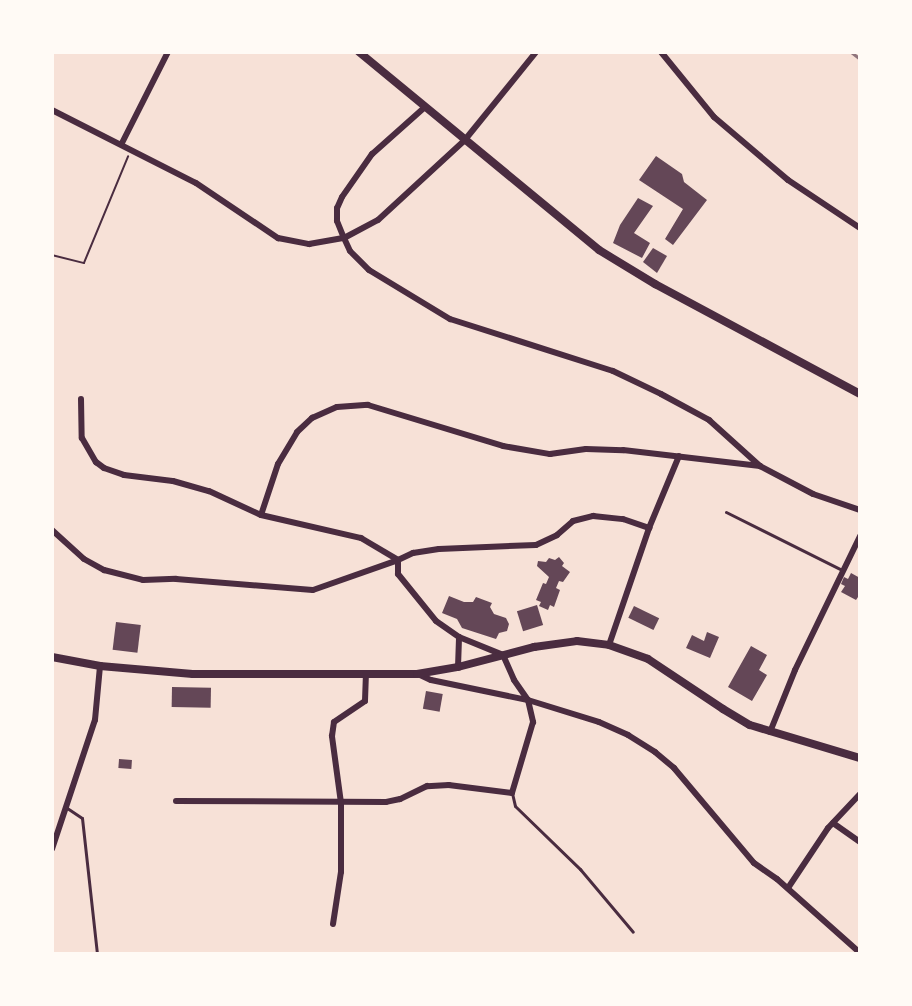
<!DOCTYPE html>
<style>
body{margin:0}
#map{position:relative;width:912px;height:1006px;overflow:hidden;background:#f7e1d7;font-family:"Fira Sans",sans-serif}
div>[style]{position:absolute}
.building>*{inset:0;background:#644757;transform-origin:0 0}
.path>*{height:1.5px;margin:-0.75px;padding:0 0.75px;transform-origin:0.75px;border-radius:0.75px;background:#4a2c40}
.service>*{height:3px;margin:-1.5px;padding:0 1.5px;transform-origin:1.5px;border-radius:1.5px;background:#4a2c40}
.minor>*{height:6px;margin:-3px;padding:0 3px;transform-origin:3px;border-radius:3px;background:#4a2c40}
.tertiary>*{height:8px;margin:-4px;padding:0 4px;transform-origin:4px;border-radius:4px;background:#4a2c40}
.rail>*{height:3px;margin:-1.5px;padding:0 1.5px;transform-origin:1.5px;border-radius:1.5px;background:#8f747c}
span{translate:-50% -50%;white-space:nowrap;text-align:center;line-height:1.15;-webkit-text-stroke:6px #fffaf5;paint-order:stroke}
.frame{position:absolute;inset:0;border:54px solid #fffaf5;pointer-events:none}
</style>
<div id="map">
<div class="building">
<div style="clip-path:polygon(656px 156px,682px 174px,684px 182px,707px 200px,673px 245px,665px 239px,683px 209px,639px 180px)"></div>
<div style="clip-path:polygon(638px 198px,653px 206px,634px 233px,650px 243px,642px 258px,613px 243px,620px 225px)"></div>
<div style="clip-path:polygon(653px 248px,667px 256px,657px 273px,643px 262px)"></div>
<div style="clip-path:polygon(559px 557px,564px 563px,562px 566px,570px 572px,563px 582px,559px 581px,556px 588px,560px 590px,554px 607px,550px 605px,548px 610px,539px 606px,541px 602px,536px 600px,543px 583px,546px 584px,549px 577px,537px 566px,538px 561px,546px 562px,549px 558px,555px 560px)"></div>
<div style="clip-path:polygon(851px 573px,860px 578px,860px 594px,856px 600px,841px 592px,845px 586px,841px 584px,844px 577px,848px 579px)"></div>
<div style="clip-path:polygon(449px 596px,464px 602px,473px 602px,476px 597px,492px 603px,490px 607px,494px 614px,506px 618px,509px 624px,507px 631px,499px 633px,496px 639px,462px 628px,457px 619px,442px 613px)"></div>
<div style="left:537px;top:605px;width:21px;height:21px;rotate:73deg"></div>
<div style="left:634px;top:606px;width:28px;height:13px;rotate:26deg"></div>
<div style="left:116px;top:622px;width:25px;height:28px;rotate:7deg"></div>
<div style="clip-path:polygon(707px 632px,719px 637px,710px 658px,686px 648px,692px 635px,704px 641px)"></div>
<div style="clip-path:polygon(751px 646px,767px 655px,759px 670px,767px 675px,752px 701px,728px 687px)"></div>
<div style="left:172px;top:687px;width:39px;height:20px;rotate:1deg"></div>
<div style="left:426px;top:691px;width:17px;height:18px;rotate:10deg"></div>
<div style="left:119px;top:759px;width:13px;height:9px;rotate:4deg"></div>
</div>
<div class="path">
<div style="left:52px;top:255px;width:33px;rotate:14deg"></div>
<div style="left:84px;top:263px;width:115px;rotate:-67.5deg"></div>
</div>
<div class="service">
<div style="left:726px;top:512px;width:130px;rotate:26.6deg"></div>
<div style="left:512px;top:793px;width:13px;rotate:77deg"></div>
<div style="left:515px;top:806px;width:91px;rotate:44.1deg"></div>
<div style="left:580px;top:869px;width:82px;rotate:49.9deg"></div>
<div style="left:67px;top:808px;width:18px;rotate:34deg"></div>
<div style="left:82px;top:818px;width:137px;rotate:83.7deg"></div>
</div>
<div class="minor">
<div style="left:661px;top:52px;width:84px;rotate:50.8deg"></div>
<div style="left:714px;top:117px;width:97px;rotate:40.4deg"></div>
<div style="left:788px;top:180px;width:87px;rotate:33.7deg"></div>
<div style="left:425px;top:107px;width:71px;rotate:138.4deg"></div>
<div style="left:372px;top:154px;width:52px;rotate:124.9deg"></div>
<div style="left:342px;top:197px;width:12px;rotate:114deg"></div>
<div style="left:337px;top:208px;width:13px;rotate:90deg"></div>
<div style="left:337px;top:221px;width:18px;rotate:68deg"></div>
<div style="left:344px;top:238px;width:38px;rotate:-28deg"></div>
<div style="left:378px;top:220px;width:117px;rotate:-42.6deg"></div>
<div style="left:464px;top:141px;width:114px;rotate:-51deg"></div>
<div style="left:52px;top:110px;width:161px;rotate:26.9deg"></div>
<div style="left:196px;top:183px;width:99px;rotate:33.9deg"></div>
<div style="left:278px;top:238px;width:32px;rotate:11deg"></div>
<div style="left:309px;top:244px;width:36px;rotate:-10deg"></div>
<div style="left:344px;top:238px;width:14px;rotate:65deg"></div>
<div style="left:350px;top:251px;width:27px;rotate:45deg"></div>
<div style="left:369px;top:270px;width:95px;rotate:31.2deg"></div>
<div style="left:450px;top:319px;width:171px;rotate:17.7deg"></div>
<div style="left:613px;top:371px;width:53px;rotate:25.6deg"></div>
<div style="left:661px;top:394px;width:55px;rotate:28.4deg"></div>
<div style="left:709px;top:420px;width:69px;rotate:42deg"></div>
<div style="left:760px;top:466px;width:60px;rotate:27.8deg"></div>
<div style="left:813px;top:494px;width:50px;rotate:18.8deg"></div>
<div style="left:122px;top:143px;width:102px;rotate:-63.2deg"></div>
<div style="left:81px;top:399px;width:39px;rotate:89deg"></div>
<div style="left:82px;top:438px;width:28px;rotate:60deg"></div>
<div style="left:96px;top:462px;width:10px;rotate:37deg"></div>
<div style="left:104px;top:468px;width:21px;rotate:19deg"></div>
<div style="left:124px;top:475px;width:49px;rotate:7deg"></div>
<div style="left:173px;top:481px;width:37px;rotate:16deg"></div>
<div style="left:209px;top:491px;width:57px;rotate:24.8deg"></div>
<div style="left:261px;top:515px;width:103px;rotate:13deg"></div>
<div style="left:361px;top:538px;width:43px;rotate:30.7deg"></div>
<div style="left:398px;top:560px;width:17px;rotate:-25deg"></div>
<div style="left:413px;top:553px;width:26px;rotate:-9deg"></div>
<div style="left:439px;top:549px;width:97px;rotate:-2.4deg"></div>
<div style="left:536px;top:545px;width:23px;rotate:-25deg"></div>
<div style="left:557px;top:535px;width:21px;rotate:-41deg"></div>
<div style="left:573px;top:521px;width:21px;rotate:-14deg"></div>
<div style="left:593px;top:516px;width:30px;rotate:6deg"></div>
<div style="left:623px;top:519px;width:28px;rotate:19deg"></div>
<div style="left:261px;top:515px;width:54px;rotate:-71.6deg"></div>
<div style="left:278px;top:464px;width:37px;rotate:-59deg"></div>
<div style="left:297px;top:432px;width:21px;rotate:-43deg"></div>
<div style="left:312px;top:418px;width:27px;rotate:-24deg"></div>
<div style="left:337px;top:407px;width:31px;rotate:-4deg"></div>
<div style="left:368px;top:405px;width:141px;rotate:16.9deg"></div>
<div style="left:503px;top:446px;width:48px;rotate:9.7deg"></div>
<div style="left:550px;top:454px;width:36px;rotate:-8deg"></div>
<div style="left:586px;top:449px;width:37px;rotate:2deg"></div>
<div style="left:623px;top:450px;width:138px;rotate:6.7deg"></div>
<div style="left:52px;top:530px;width:43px;rotate:42.2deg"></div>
<div style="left:84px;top:559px;width:23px;rotate:29deg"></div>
<div style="left:104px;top:570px;width:40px;rotate:14.4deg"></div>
<div style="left:143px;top:580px;width:33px;rotate:-2deg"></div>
<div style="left:176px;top:579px;width:137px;rotate:4.6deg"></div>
<div style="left:313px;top:590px;width:90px;rotate:-19.4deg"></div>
<div style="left:398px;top:560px;width:14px;rotate:90deg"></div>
<div style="left:398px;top:574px;width:60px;rotate:51deg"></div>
<div style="left:436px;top:621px;width:28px;rotate:35deg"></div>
<div style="left:459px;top:637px;width:48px;rotate:22.2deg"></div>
<div style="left:503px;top:655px;width:27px;rotate:66deg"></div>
<div style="left:514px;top:680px;width:24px;rotate:55deg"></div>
<div style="left:528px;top:700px;width:23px;rotate:77deg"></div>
<div style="left:533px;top:722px;width:74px;rotate:106.5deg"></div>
<div style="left:512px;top:793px;width:64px;rotate:-172.8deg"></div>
<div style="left:449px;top:785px;width:22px;rotate:177deg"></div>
<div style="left:427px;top:786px;width:30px;rotate:154deg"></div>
<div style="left:400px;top:799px;width:14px;rotate:168deg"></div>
<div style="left:386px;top:802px;width:210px;rotate:-179.7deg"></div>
<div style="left:609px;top:645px;width:124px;rotate:-71.1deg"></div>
<div style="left:649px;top:528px;width:78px;rotate:-67.4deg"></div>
<div style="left:458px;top:667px;width:30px;rotate:-88deg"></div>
<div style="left:418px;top:674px;width:14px;rotate:25deg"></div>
<div style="left:431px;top:680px;width:99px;rotate:11.7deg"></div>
<div style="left:528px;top:700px;width:74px;rotate:17.2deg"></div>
<div style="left:599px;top:722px;width:32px;rotate:24deg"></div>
<div style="left:628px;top:735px;width:32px;rotate:32deg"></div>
<div style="left:655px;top:752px;width:25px;rotate:40deg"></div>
<div style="left:674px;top:768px;width:124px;rotate:49.9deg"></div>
<div style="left:754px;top:863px;width:28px;rotate:35deg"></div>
<div style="left:777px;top:879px;width:111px;rotate:41.7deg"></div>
<div style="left:770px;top:732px;width:67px;rotate:-68deg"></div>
<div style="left:795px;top:670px;width:149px;rotate:-64.1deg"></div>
<div style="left:833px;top:823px;width:33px;rotate:35deg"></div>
<div style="left:52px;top:849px;width:136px;rotate:-71.6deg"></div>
<div style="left:95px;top:720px;width:54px;rotate:-84.7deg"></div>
<div style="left:788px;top:888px;width:72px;rotate:-56.3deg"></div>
<div style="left:828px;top:828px;width:47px;rotate:-46.7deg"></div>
<div style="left:333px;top:924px;width:53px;rotate:-81.3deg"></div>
<div style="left:341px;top:872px;width:69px;rotate:-90deg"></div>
<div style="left:341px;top:803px;width:68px;rotate:-97.7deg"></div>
<div style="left:332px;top:736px;width:14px;rotate:-82deg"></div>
<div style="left:334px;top:722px;width:37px;rotate:-34deg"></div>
<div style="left:365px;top:701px;width:27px;rotate:-88deg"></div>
</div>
<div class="tertiary">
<div style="left:359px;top:52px;width:311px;rotate:39.5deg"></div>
<div style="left:599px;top:250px;width:66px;rotate:31.3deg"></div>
<div style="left:655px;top:284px;width:233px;rotate:28.2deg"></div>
<div style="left:52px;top:657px;width:49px;rotate:10.6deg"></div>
<div style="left:100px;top:666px;width:93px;rotate:4.9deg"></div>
<div style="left:193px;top:674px;width:224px"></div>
<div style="left:417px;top:674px;width:42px;rotate:-9.7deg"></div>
<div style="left:458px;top:667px;width:79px;rotate:-14.7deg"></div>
<div style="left:534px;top:647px;width:43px;rotate:-7.9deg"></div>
<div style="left:577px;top:641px;width:32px;rotate:7deg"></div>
<div style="left:609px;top:645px;width:41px;rotate:19.7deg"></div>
<div style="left:648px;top:659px;width:90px;rotate:33.7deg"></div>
<div style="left:723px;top:709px;width:31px;rotate:31deg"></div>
<div style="left:750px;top:725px;width:115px;rotate:16.7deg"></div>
</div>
<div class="rail">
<div style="left:851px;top:52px;width:11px;rotate:38deg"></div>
</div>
<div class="frame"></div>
</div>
